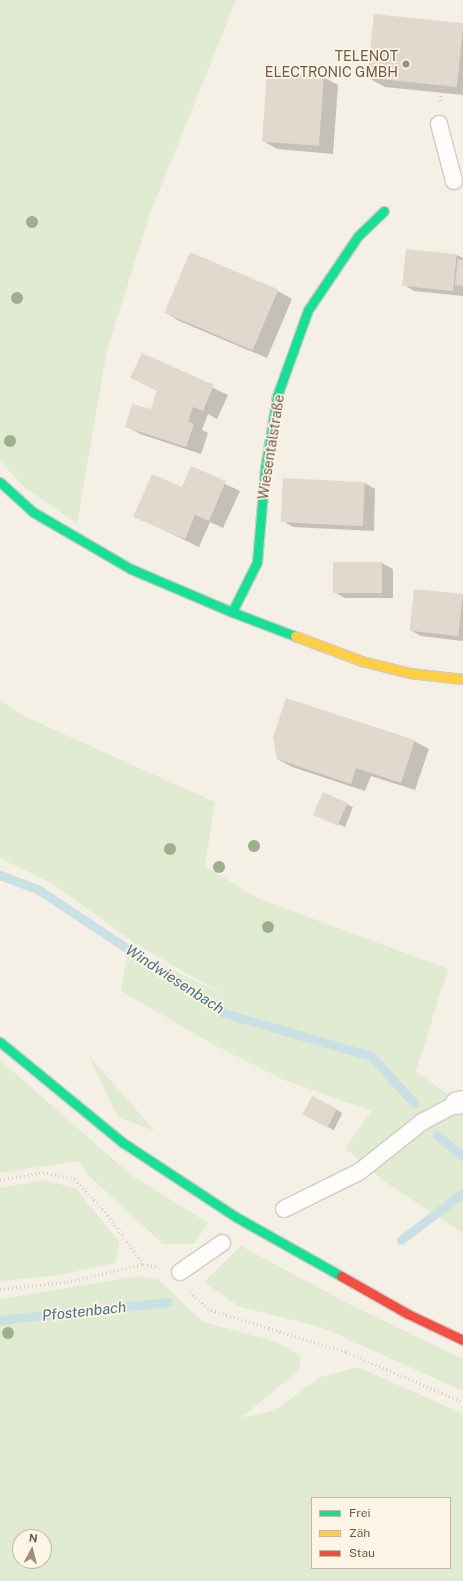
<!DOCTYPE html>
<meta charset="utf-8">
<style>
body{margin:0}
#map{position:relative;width:463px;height:1581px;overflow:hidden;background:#f5f0e6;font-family:"Public Sans",sans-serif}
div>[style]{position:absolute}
.green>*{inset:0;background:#e0ebd1}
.shadow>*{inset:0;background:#0003;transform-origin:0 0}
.stream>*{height:9px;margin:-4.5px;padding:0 4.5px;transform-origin:4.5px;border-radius:4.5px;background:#c9e1e4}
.building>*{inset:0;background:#e1d8ce;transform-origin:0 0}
.path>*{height:2.5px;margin-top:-1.25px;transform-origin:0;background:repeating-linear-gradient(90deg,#d6cfc9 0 1px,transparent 0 4px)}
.roads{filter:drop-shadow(1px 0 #d3cbc2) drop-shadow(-1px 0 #d3cbc2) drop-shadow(0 1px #d3cbc2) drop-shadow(0 -1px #d3cbc2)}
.lane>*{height:16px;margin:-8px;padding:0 8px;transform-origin:8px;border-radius:8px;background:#fefdfb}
.street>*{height:22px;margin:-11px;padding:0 11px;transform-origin:11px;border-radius:11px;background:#fefdfb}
.fast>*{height:9px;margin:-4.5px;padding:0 4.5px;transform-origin:4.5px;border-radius:4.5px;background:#16e098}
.slow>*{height:9px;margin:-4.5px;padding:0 4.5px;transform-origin:4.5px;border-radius:4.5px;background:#ffcf43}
.jam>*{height:9px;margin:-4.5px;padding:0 4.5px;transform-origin:4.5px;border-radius:4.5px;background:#f24e42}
.trees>*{width:12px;height:12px;margin:-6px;border-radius:50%;background:#9cb08d}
.dots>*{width:11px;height:11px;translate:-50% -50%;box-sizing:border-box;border:2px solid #fef5e6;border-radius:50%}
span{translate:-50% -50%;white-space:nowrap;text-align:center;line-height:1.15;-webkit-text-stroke:3.5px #fef5e6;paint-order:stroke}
.poi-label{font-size:14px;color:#705849}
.right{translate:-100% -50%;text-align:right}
.street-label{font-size:14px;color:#705849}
.water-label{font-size:15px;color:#447783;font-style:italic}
.legend{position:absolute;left:311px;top:1497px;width:140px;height:72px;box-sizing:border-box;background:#fef5e6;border:1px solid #c5b6a7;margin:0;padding:5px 7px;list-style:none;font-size:12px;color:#705849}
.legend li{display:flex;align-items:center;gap:8px;height:20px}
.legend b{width:20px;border:1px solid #c5b6a7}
.north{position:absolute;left:12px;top:1529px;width:40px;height:40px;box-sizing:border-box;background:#fef5e6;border:1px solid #c5b6a7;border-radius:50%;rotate:7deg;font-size:11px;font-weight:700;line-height:16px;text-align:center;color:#705849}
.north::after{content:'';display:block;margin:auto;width:14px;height:18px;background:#9f8d80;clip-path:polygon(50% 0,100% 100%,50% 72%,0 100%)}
</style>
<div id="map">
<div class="green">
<div style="clip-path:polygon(0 0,236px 0,151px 211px,107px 350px,77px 524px,24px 487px,0 461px)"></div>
<div style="clip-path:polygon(0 700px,28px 718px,215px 802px,205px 866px,257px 898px,448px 969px,416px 1071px,463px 1106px,463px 1233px,385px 1182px,345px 1148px,372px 1111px,284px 1080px,212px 1044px,121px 991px,128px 948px,224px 995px,136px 944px,53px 884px,0 858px)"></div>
<div style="clip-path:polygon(88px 1055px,155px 1131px,118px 1117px)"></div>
<div style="clip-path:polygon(0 1060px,131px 1175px,208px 1223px,194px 1244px,163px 1244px,90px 1177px,78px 1161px,0 1173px)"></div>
<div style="clip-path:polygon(43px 1180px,75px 1188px,119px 1241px,116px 1263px,60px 1275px,0 1281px,0 1188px)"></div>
<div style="clip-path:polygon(241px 1246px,349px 1304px,463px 1359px,463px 1391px,323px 1328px,238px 1306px,204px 1282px)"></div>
<div style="clip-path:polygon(evenodd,138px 1276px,159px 1280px,203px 1322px,274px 1341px,301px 1355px,299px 1370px,241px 1418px,275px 1410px,320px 1377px,358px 1367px,463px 1414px,463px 1581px,0 1581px,0 1299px,138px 1276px,312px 1498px,450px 1498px,450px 1568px,312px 1568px,312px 1498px,138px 1276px,20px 1537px,44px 1537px,44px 1561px,20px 1561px,20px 1537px)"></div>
</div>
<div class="shadow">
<div style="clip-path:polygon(463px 25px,463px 95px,385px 87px,368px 78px)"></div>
<div style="clip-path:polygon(323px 77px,338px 85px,333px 154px,277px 149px,263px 141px)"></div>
<div style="clip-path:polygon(191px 253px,278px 291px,292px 299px,267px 358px,179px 321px,165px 312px)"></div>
<div style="clip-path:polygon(457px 255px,463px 258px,463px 296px,414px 291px,404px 285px)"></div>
<div style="clip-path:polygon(142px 354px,228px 395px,217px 419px,208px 414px,202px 430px,208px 433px,201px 454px,140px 434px,126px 426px,152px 410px,158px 391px,132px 378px)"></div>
<div style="clip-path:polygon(192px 468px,240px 491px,223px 528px,210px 522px,199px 547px,135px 516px,183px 488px)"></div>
<div style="clip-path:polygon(365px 483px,375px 489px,374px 531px,293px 527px,283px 521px)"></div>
<div style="clip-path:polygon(334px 563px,382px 563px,393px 569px,393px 598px,345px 598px,334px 592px)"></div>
<div style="clip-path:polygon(463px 595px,463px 641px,421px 636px,410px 630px)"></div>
<div style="clip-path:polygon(414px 741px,429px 749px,415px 790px,371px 776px,365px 791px,292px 767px,277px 759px)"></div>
<div style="clip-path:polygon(323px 794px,353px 807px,345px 827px,320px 817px)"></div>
<div style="left:313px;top:1098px;width:33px;height:19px;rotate:27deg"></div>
</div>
<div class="stream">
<div style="left:0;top:875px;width:42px;rotate:21deg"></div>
<div style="left:39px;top:890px;width:222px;rotate:33.6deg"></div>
<div style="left:224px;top:1013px;width:153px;rotate:16.3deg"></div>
<div style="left:371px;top:1056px;width:64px;rotate:47.5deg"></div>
<div style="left:437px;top:1135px;width:34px;rotate:40deg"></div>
<div style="left:401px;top:1240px;width:78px;rotate:-37.2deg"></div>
<div style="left:0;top:1320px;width:169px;rotate:-6.1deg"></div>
</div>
<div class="building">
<div style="left:374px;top:14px;width:90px;height:64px;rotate:6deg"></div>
<div style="left:267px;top:72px;width:57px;height:70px;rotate:4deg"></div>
<div style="left:406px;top:249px;width:51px;height:37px;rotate:6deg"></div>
<div style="left:190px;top:252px;width:96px;height:66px;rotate:23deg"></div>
<div style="clip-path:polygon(458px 259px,463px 260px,463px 286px,455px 285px)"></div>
<div style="clip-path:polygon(142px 353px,214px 385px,203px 411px,193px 407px,188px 421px,194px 424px,186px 447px,125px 427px,132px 404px,151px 409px,157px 390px,130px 378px)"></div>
<div style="clip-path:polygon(191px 466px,226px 481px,209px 521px,195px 515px,185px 539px,133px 517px,152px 474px,182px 487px)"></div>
<div style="left:283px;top:478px;width:82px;height:44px;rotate:3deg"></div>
<div style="left:333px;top:562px;width:49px;height:31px"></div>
<div style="left:414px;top:589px;width:49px;height:42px;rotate:6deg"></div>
<div style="clip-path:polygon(286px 698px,415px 740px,401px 783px,356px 768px,351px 784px,277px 759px,273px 737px)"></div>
<div style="left:323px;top:792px;width:27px;height:25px;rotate:24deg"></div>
<div style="left:312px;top:1096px;width:28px;height:21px;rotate:27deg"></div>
</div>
<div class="path">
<div style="left:440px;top:101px;width:15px;rotate:-86deg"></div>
<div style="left:0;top:1180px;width:44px;rotate:-10.5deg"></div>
<div style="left:43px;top:1172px;width:33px;rotate:12deg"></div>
<div style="left:75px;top:1179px;width:49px;rotate:47.5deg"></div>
<div style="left:108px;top:1215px;width:60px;rotate:54.5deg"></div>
<div style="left:143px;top:1264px;width:16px;rotate:11deg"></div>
<div style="left:0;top:1289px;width:67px;rotate:-6deg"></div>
<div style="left:67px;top:1282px;width:78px;rotate:-13.3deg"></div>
<div style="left:190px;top:1292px;width:28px;rotate:41deg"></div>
<div style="left:211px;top:1310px;width:141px;rotate:17.3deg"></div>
<div style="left:346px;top:1352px;width:127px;rotate:23.1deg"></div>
</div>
<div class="roads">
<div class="lane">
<div style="left:439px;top:124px;width:59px;rotate:75.3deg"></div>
<div style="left:284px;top:1209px;width:84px;rotate:-26.3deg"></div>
<div style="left:359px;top:1172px;width:80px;rotate:-38.4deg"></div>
<div style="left:422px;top:1122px;width:40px;rotate:-28deg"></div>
<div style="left:180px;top:1272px;width:51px;rotate:-34.6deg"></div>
</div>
<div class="street">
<div style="left:457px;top:1103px;width:6px;rotate:-9deg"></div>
</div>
<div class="fast">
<div style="left:0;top:482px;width:45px;rotate:42.3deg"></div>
<div style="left:33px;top:512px;width:113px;rotate:30.2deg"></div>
<div style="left:131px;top:569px;width:110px;rotate:23.1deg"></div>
<div style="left:232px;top:612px;width:67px;rotate:20.9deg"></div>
<div style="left:232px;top:612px;width:56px;rotate:-63.4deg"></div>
<div style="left:257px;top:562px;width:93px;rotate:-85.1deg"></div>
<div style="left:265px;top:469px;width:74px;rotate:-80.7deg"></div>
<div style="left:277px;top:396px;width:91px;rotate:-70.2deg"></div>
<div style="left:308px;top:310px;width:89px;rotate:-56deg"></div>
<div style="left:358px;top:236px;width:36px;rotate:-44deg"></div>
<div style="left:0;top:1042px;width:158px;rotate:39.3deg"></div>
<div style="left:122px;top:1142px;width:136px;rotate:33.3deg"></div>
<div style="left:236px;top:1217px;width:120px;rotate:29.3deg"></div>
</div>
<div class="slow">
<div style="left:295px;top:636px;width:72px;rotate:20.5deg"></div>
<div style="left:362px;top:661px;width:49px;rotate:14deg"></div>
<div style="left:410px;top:673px;width:53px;rotate:6.5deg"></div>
</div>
<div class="jam">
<div style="left:341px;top:1276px;width:77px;rotate:29.6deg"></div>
<div style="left:408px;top:1314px;width:61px;rotate:25.3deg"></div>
</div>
</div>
<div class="trees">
<div style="left:32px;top:222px"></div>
<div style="left:17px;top:298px"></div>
<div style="left:10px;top:441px"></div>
<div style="left:254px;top:846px"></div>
<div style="left:170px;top:849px"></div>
<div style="left:219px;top:867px"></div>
<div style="left:268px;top:927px"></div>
<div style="left:8px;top:1333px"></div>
</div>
<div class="dots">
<div style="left:406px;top:64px;background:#9f8d80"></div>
</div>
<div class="poi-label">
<span class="right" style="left:398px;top:64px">TELENOT<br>ELECTRONIC GMBH</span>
</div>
<div class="street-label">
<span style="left:271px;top:447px;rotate:-81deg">Wiesentalstraße</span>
</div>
<div class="water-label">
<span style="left:175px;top:979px;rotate:33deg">Windwiesenbach</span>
<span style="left:84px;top:1311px;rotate:-6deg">Pfostenbach</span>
</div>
<ul class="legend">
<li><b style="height:5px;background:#16e098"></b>Frei</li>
<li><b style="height:5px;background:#ffcf43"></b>Zäh</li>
<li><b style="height:5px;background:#f24e42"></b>Stau</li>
</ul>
<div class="north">N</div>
</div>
